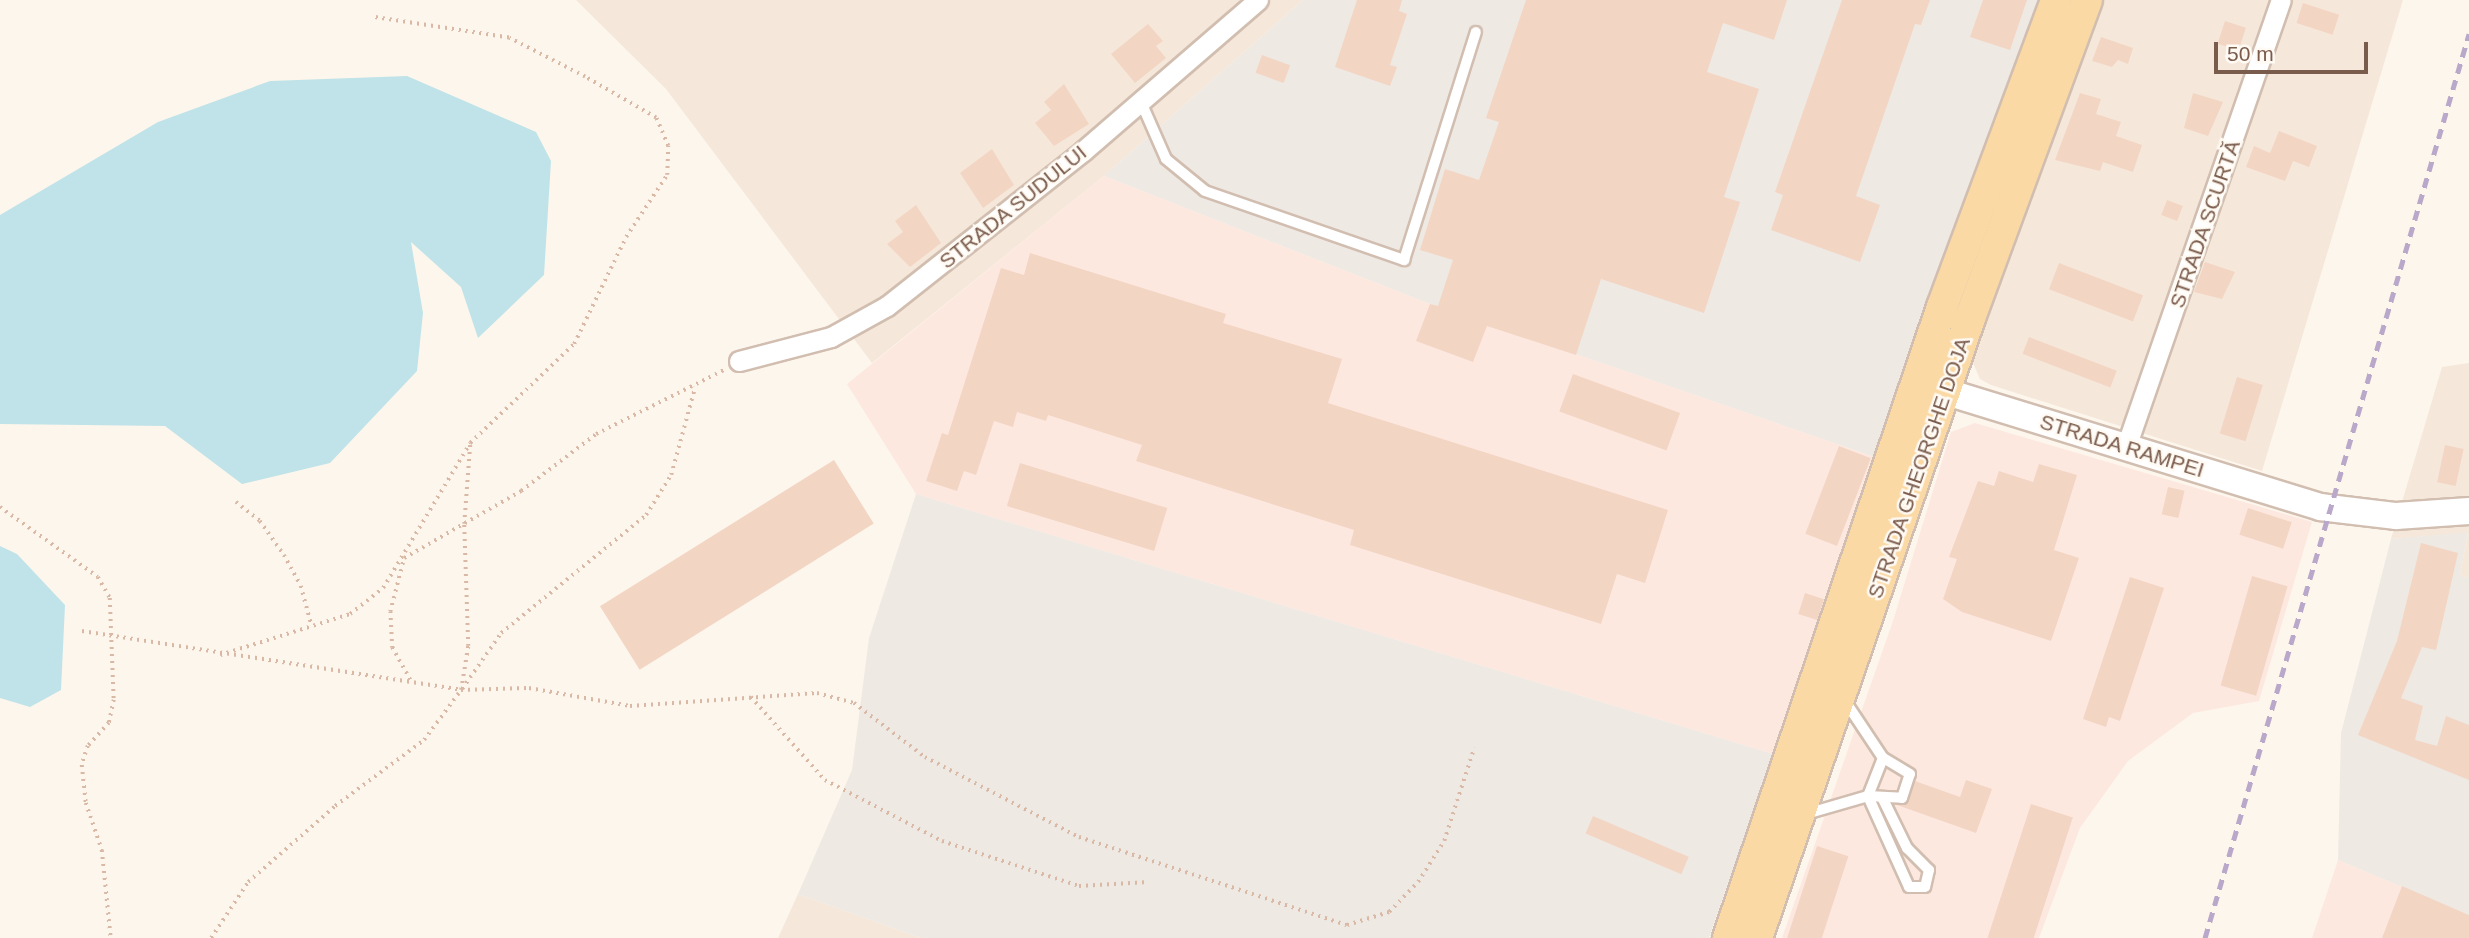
<!DOCTYPE html>
<meta charset="utf-8">
<style>
body{margin:0}
#map{position:relative;width:2469px;height:938px;overflow:hidden;background:#fdf6ec;font-family:Arial,sans-serif}
div>[style]{position:absolute}
.residential>*{inset:0;background:#f5e8da}
.commercial>*{inset:0;background:#fde8e0}
.industrial>*{inset:0;background:#efe9e4}
.water>*{inset:0;background:#bfe3e8}
.building>*{inset:0;background:#f3d5c3;transform-origin:0 0}
.path>*{height:3.5px;margin-top:-1.75px;transform-origin:0;background:repeating-linear-gradient(90deg,#d9b8a5 0 2px,transparent 0 7px)}
.roads{filter:drop-shadow(2px 0 #d1beb0) drop-shadow(-2px 0 #d1beb0) drop-shadow(0 2px #d1beb0) drop-shadow(0 -2px #d1beb0)}
.lane>*{height:10px;margin:-5px;padding:0 5px;transform-origin:5px;border-radius:5px;background:#fff}
.street>*{height:19px;margin:-9.5px;padding:0 9.5px;transform-origin:9.5px;border-radius:9.5px;background:#fff}
.secondary>*{height:26px;margin:-13px;padding:0 13px;transform-origin:13px;border-radius:13px;background:#fff}
.primary>*{height:30px;margin:-15px;padding:0 15px;transform-origin:15px;border-radius:15px;background:#fbd9a5}
.rail>*{height:5px;margin-top:-2.5px;transform-origin:0;background:repeating-linear-gradient(90deg,#b9a8c9 0 10px,transparent 0 17px)}
span{translate:-50% -50%;white-space:nowrap;text-align:center;line-height:1.15;-webkit-text-stroke:5px #fffaf3;paint-order:stroke}
.street-label{font-size:21px;color:#7a5c4d}
.scale{position:absolute;left:2214px;top:42px;width:154px;height:32px;box-sizing:border-box;border:4px solid #7a5c4d;border-top:0;padding-left:9px;font-size:21px;line-height:24px;white-space:nowrap;color:#7a5c4d;-webkit-text-stroke:5px #fffaf3;paint-order:stroke}
</style>
<div id="map">
<div class="residential">
<div style="clip-path:polygon(576px 0,1303px 0,1104px 176px,872px 363px,666px 89px)"></div>
<div style="clip-path:polygon(2100px 0,2403px 0,2262px 471px,1991px 385px,1980px 379px,1970px 356px)"></div>
<div style="clip-path:polygon(2469px 363px,2469px 578px,2460px 575px,2468px 533px,2391px 539px,2442px 367px)"></div>
<div style="clip-path:polygon(798px 894px,921px 938px,778px 938px)"></div>
</div>
<div class="commercial">
<div style="clip-path:polygon(1104px 176px,1430px 304px,1878px 458px,1773px 754px,916px 494px,847px 384px)"></div>
<div style="clip-path:polygon(1975px 423px,2312px 522px,2259px 701px,2193px 713px,2128px 761px,2080px 828px,2039px 938px,1782px 938px,1893px 621px,1951px 432px)"></div>
<div style="clip-path:polygon(2338px 860px,2469px 915px,2469px 938px,2312px 938px)"></div>
</div>
<div class="industrial">
<div style="clip-path:polygon(1303px 0,2038px 0,1878px 458px,1430px 304px,1104px 176px)"></div>
<div style="clip-path:polygon(916px 494px,1773px 754px,1709px 938px,921px 938px,798px 894px,852px 770px,869px 638px)"></div>
<div style="clip-path:polygon(2468px 532px,2460px 575px,2469px 578px,2469px 915px,2338px 860px,2341px 733px,2391px 539px)"></div>
</div>
<div class="water">
<div style="clip-path:polygon(407px 76px,536px 132px,551px 161px,544px 275px,478px 338px,461px 287px,411px 242px,423px 313px,417px 371px,330px 463px,242px 484px,165px 426px,0 424px,0 215px,158px 122px,270px 81px)"></div>
<div style="clip-path:polygon(0 546px,17px 554px,65px 605px,61px 690px,30px 707px,0 698px)"></div>
</div>
<div class="building">
<div style="clip-path:polygon(1357px 0,1402px 0,1399px 11px,1407px 14px,1390px 65px,1397px 67px,1390px 86px,1335px 67px)"></div>
<div style="clip-path:polygon(1526px 0,1787px 0,1774px 40px,1723px 23px,1707px 72px,1759px 89px,1724px 197px,1740px 202px,1704px 313px,1601px 279px,1576px 355px,1487px 326px,1473px 362px,1416px 341px,1430px 304px,1438px 306px,1453px 260px,1420px 250px,1445px 169px,1479px 180px,1499px 122px,1486px 118px)"></div>
<div style="clip-path:polygon(1842px 0,1930px 0,1921px 25px,1915px 24px,1856px 196px,1880px 205px,1860px 262px,1771px 230px,1783px 195px,1775px 192px)"></div>
<div style="clip-path:polygon(1983px 0,2027px 0,2010px 50px,1970px 37px)"></div>
<div style="left:2303px;top:3px;width:38px;height:21px;rotate:18deg"></div>
<div style="left:2225px;top:21px;width:22px;height:24px;rotate:18deg"></div>
<div style="clip-path:polygon(1148px 24px,1163px 41px,1156px 46px,1166px 58px,1135px 83px,1111px 54px)"></div>
<div style="clip-path:polygon(2101px 37px,2133px 48px,2128px 64px,2118px 60px,2112px 67px,2092px 61px)"></div>
<div style="left:1262px;top:55px;width:30px;height:19px;rotate:20deg"></div>
<div style="clip-path:polygon(1064px 84px,1089px 124px,1054px 146px,1035px 123px,1051px 110px,1044px 102px)"></div>
<div style="clip-path:polygon(2080px 93px,2101px 99px,2096px 114px,2121px 122px,2116px 136px,2142px 145px,2133px 172px,2103px 162px,2100px 171px,2055px 160px)"></div>
<div style="clip-path:polygon(2193px 93px,2223px 102px,2208px 136px,2184px 128px)"></div>
<div style="clip-path:polygon(2279px 131px,2317px 146px,2309px 167px,2293px 161px,2285px 181px,2246px 167px,2254px 146px,2270px 153px)"></div>
<div style="clip-path:polygon(992px 149px,1014px 185px,983px 208px,960px 173px)"></div>
<div style="left:2167px;top:200px;width:17px;height:16px;rotate:21deg"></div>
<div style="clip-path:polygon(916px 205px,941px 243px,910px 267px,887px 244px,903px 232px,895px 221px)"></div>
<div style="clip-path:polygon(1030px 253px,1226px 314px,1223px 323px,1342px 359px,1328px 403px,1668px 510px,1645px 583px,1617px 574px,1601px 624px,1350px 545px,1354px 530px,1136px 461px,1142px 445px,1048px 415px,1046px 421px,1017px 412px,1013px 427px,994px 421px,976px 475px,964px 471px,957px 491px,926px 481px,942px 433px,948px 435px,1001px 268px,1024px 275px)"></div>
<div style="clip-path:polygon(2205px 262px,2235px 272px,2222px 299px,2194px 292px)"></div>
<div style="left:2059px;top:263px;width:90px;height:28px;rotate:21deg"></div>
<div style="left:2029px;top:337px;width:94px;height:18px;rotate:21deg"></div>
<div style="left:1573px;top:374px;width:114px;height:40px;rotate:20deg"></div>
<div style="left:2237px;top:377px;width:27px;height:59px;rotate:17deg"></div>
<div style="left:2445px;top:445px;width:19px;height:38px;rotate:12deg"></div>
<div style="left:1839px;top:446px;width:34px;height:94px;rotate:21deg"></div>
<div style="left:834px;top:460px;width:75px;height:276px;rotate:58deg"></div>
<div style="left:1020px;top:463px;width:154px;height:45px;rotate:17deg"></div>
<div style="clip-path:polygon(2039px 464px,2077px 475px,2054px 550px,2079px 558px,2051px 641px,1962px 612px,1943px 599px,1957px 559px,1949px 557px,1978px 481px,1994px 486px,1999px 471px,2033px 482px)"></div>
<div style="left:2168px;top:487px;width:17px;height:28px;rotate:13deg"></div>
<div style="left:2248px;top:508px;width:46px;height:28px;rotate:18deg"></div>
<div style="clip-path:polygon(2421px 543px,2458px 553px,2436px 650px,2422px 647px,2401px 698px,2423px 706px,2415px 740px,2437px 746px,2446px 716px,2469px 725px,2469px 780px,2358px 735px,2397px 641px)"></div>
<div style="left:2252px;top:576px;width:37px;height:114px;rotate:16deg"></div>
<div style="clip-path:polygon(2130px 577px,2164px 588px,2120px 721px,2109px 717px,2106px 727px,2083px 719px)"></div>
<div style="left:1805px;top:593px;width:20px;height:22px;rotate:18deg"></div>
<div style="clip-path:polygon(1966px 780px,1992px 789px,1976px 833px,1897px 805px,1907px 804px,1915px 781px,1960px 797px)"></div>
<div style="left:2031px;top:804px;width:44px;height:142px;rotate:18deg"></div>
<div style="left:1593px;top:816px;width:104px;height:19px;rotate:23deg"></div>
<div style="left:1817px;top:846px;width:33px;height:97px;rotate:18deg"></div>
<div style="clip-path:polygon(2402px 886px,2469px 915px,2469px 938px,2382px 938px)"></div>
</div>
<div class="path">
<div style="left:236px;top:502px;width:31px;rotate:38deg"></div>
<div style="left:260px;top:521px;width:42px;rotate:54.8deg"></div>
<div style="left:284px;top:555px;width:35px;rotate:61deg"></div>
<div style="left:301px;top:586px;width:38px;rotate:75deg"></div>
<div style="left:0;top:507px;width:120px;rotate:35.5deg"></div>
<div style="left:98px;top:577px;width:24px;rotate:60deg"></div>
<div style="left:110px;top:598px;width:102px;rotate:87.8deg"></div>
<div style="left:114px;top:700px;width:24px;rotate:102deg"></div>
<div style="left:109px;top:723px;width:31px;rotate:132deg"></div>
<div style="left:88px;top:746px;width:20px;rotate:108deg"></div>
<div style="left:82px;top:765px;width:38px;rotate:84deg"></div>
<div style="left:86px;top:803px;width:50px;rotate:71.2deg"></div>
<div style="left:102px;top:850px;width:88px;rotate:84.2deg"></div>
<div style="left:82px;top:631px;width:384px;rotate:8.8deg"></div>
<div style="left:461px;top:690px;width:68px;rotate:-1.7deg"></div>
<div style="left:529px;top:688px;width:103px;rotate:10.1deg"></div>
<div style="left:630px;top:706px;width:187px;rotate:-4deg"></div>
<div style="left:817px;top:693px;width:38px;rotate:15deg"></div>
<div style="left:854px;top:703px;width:89px;rotate:37.3deg"></div>
<div style="left:925px;top:757px;width:174px;rotate:27.5deg"></div>
<div style="left:1079px;top:837px;width:282px;rotate:18.2deg"></div>
<div style="left:1347px;top:925px;width:44px;rotate:-17.2deg"></div>
<div style="left:1389px;top:912px;width:42px;rotate:-46deg"></div>
<div style="left:1418px;top:882px;width:49px;rotate:-57.6deg"></div>
<div style="left:1444px;top:841px;width:98px;rotate:-72.1deg"></div>
<div style="left:220px;top:655px;width:136px;rotate:-17.5deg"></div>
<div style="left:350px;top:614px;width:42px;rotate:-38.2deg"></div>
<div style="left:383px;top:588px;width:169px;rotate:-59deg"></div>
<div style="left:470px;top:443px;width:144px;rotate:-43.6deg"></div>
<div style="left:574px;top:344px;width:119px;rotate:-64.1deg"></div>
<div style="left:626px;top:237px;width:74px;rotate:-56.5deg"></div>
<div style="left:667px;top:175px;width:29px;rotate:-88deg"></div>
<div style="left:668px;top:146px;width:30px;rotate:-113deg"></div>
<div style="left:656px;top:118px;width:82px;rotate:-150deg"></div>
<div style="left:585px;top:77px;width:85px;rotate:-152.8deg"></div>
<div style="left:509px;top:38px;width:139px;rotate:-171.3deg"></div>
<div style="left:410px;top:680px;width:37px;rotate:-119deg"></div>
<div style="left:392px;top:648px;width:36px;rotate:-93deg"></div>
<div style="left:390px;top:612px;width:56px;rotate:-75.5deg"></div>
<div style="left:404px;top:558px;width:135px;rotate:-29.8deg"></div>
<div style="left:521px;top:491px;width:94px;rotate:-37.2deg"></div>
<div style="left:596px;top:434px;width:143px;rotate:-26.6deg"></div>
<div style="left:462px;top:689px;width:68px;rotate:-55.1deg"></div>
<div style="left:501px;top:633px;width:187px;rotate:-39.1deg"></div>
<div style="left:646px;top:515px;width:47px;rotate:-58deg"></div>
<div style="left:671px;top:475px;width:91px;rotate:-74.7deg"></div>
<div style="left:751px;top:697px;width:111px;rotate:48.3deg"></div>
<div style="left:825px;top:780px;width:132px;rotate:27.5deg"></div>
<div style="left:942px;top:841px;width:144px;rotate:18.2deg"></div>
<div style="left:1079px;top:886px;width:70px;rotate:-3.3deg"></div>
<div style="left:211px;top:938px;width:67px;rotate:-56.5deg"></div>
<div style="left:248px;top:882px;width:116px;rotate:-41.1deg"></div>
<div style="left:335px;top:806px;width:111px;rotate:-36.6deg"></div>
<div style="left:424px;top:740px;width:62px;rotate:-53.5deg"></div>
<div style="left:461px;top:690px;width:45px;rotate:-81deg"></div>
<div style="left:468px;top:646px;width:122px;rotate:-91.9deg"></div>
<div style="left:464px;top:524px;width:79px;rotate:-85.7deg"></div>
</div>
<div class="roads">
<div class="lane">
<div style="left:1141px;top:102px;width:62px;rotate:66.3deg"></div>
<div style="left:1166px;top:159px;width:50px;rotate:39.4deg"></div>
<div style="left:1205px;top:191px;width:211px;rotate:19.1deg"></div>
<div style="left:1404px;top:260px;width:239px;rotate:-72.5deg"></div>
<div style="left:1882px;top:797px;width:57px;rotate:63.9deg"></div>
<div style="left:1907px;top:848px;width:31px;rotate:45deg"></div>
<div style="left:1929px;top:870px;width:17px;rotate:103deg"></div>
<div style="left:1925px;top:887px;width:16px;rotate:180deg"></div>
<div style="left:1909px;top:887px;width:100px;rotate:-114.3deg"></div>
<div style="left:1868px;top:796px;width:34px;rotate:3deg"></div>
<div style="left:1902px;top:798px;width:25px;rotate:-72deg"></div>
<div style="left:1910px;top:774px;width:31px;rotate:-149deg"></div>
<div style="left:1806px;top:814px;width:65px;rotate:-16.2deg"></div>
<div style="left:1868px;top:796px;width:41px;rotate:-68.5deg"></div>
<div style="left:1883px;top:758px;width:69px;rotate:-123.7deg"></div>
</div>
<div class="street">
<div style="left:739px;top:361px;width:95px;rotate:-14.6deg"></div>
<div style="left:831px;top:337px;width:64px;rotate:-29deg"></div>
<div style="left:887px;top:306px;width:250px;rotate:-38.3deg"></div>
<div style="left:1083px;top:151px;width:231px;rotate:-40.8deg"></div>
<div style="left:2126px;top:447px;width:473px;rotate:-70.9deg"></div>
</div>
<div class="secondary">
<div style="left:1927px;top:386px;width:411px;rotate:17.1deg"></div>
<div style="left:2320px;top:507px;width:77px;rotate:6.8deg"></div>
<div style="left:2396px;top:516px;width:73px;rotate:-3.9deg"></div>
</div>
<div class="primary">
<div style="left:1728px;top:938px;width:666px;rotate:-71.27deg"></div>
<div style="left:1942px;top:307px;width:327px;rotate:-69.6deg"></div>
<div style="left:1757px;top:938px;width:656px;rotate:-71.04deg"></div>
<div style="left:1970px;top:318px;width:339px;rotate:-69.8deg"></div>
</div>
</div>
<div class="rail">
<div style="left:2205px;top:938px;width:942px;rotate:-73.72deg"></div>
</div>
<div class="street-label">
<span style="left:1013px;top:207px;rotate:-39deg">STRADA SUDULUI</span>
<span style="left:2205px;top:224px;rotate:-71deg">STRADA SCURTĂ</span>
<span style="left:2122px;top:446px;rotate:17deg">STRADA RAMPEI</span>
<span style="left:1919px;top:468px;rotate:-71deg">STRADA GHEORGHE DOJA</span>
</div>
<div class="scale">50 m</div>
</div>
